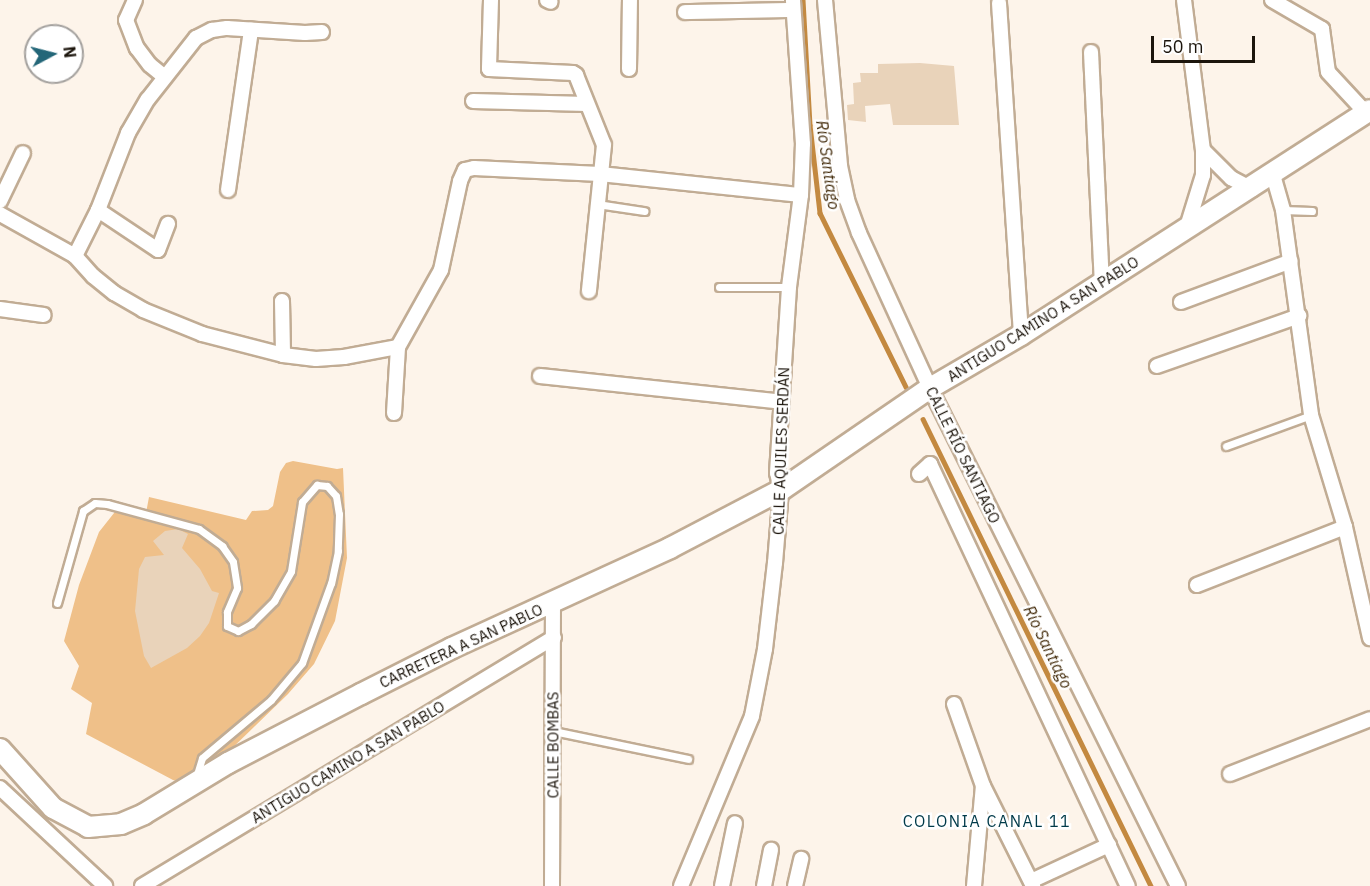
<!DOCTYPE html>
<meta charset="utf-8">
<style>
body{margin:0}
#map{position:relative;width:1370px;height:886px;overflow:hidden;background:#fdf4ea;font-family:"IBM Plex Sans",sans-serif}
div>[style]{position:absolute}
.green>*{inset:0;background:#efc089}
.stream>*{height:4.5px;margin:-2.25px;padding:0 2.25px;transform-origin:2.25px;border-radius:2.25px;background:#c38940}
.building>*{inset:0;background:#e9d3ba}
.roads{filter:drop-shadow(2px 0 #c1ac94) drop-shadow(-2px 0 #c1ac94) drop-shadow(0 2px #c1ac94) drop-shadow(0 -2px #c1ac94)}
.lane>*{height:7px;margin:-3.5px;padding:0 3.5px;transform-origin:3.5px;border-radius:3.5px;background:#fff}
.street>*{height:14px;margin:-7px;padding:0 7px;transform-origin:7px;border-radius:7px;background:#fff}
.secondary>*{height:20px;margin:-10px;padding:0 10px;transform-origin:10px;border-radius:10px;background:#fff}
span{translate:-50% -50%;white-space:nowrap;text-align:center;line-height:1.15;-webkit-text-stroke:5px #fff;paint-order:stroke}
.street-label{font-size:15px;color:#1c150c}
.water-label{font-size:16px;color:#422a09;font-style:italic}
.neighbourhood-label{font-size:16px;color:#003a49;letter-spacing:1.5px}
.north{position:absolute;left:24px;top:24px;width:60px;height:60px;box-sizing:border-box;background:#fff;border:2px solid #a4a19e;border-radius:50%;rotate:83deg;font-size:16px;font-weight:700;line-height:24px;text-align:center;color:#1c150c}
.north::after{content:'';display:block;margin:auto;width:21px;height:27px;background:#236678;clip-path:polygon(50% 0,100% 100%,50% 72%,0 100%)}
.scale{position:absolute;left:1151px;top:36px;width:104px;height:27px;box-sizing:border-box;border:3px solid #1c150c;border-top:0;padding-left:8px;font-size:18px;line-height:21px;white-space:nowrap;color:#1c150c;-webkit-text-stroke:4px #fff;paint-order:stroke}
</style>
<div id="map">
<div class="green">
<div style="clip-path:polygon(293px 461px,337px 469px,343px 468px,347px 558px,335px 621px,314px 664px,288px 694px,223px 757px,183px 783px,173px 780px,86px 734px,92px 703px,71px 689px,79px 666px,64px 641px,79px 585px,99px 532px,118px 508px,146px 513px,149px 497px,246px 520px,252px 511px,268px 510px,273px 506px,280px 472px,286px 463px)"></div>
</div>
<div class="stream">
<div style="left:803px;top:0;width:125px;rotate:86.8deg"></div>
<div style="left:810px;top:125px;width:89px;rotate:83.5deg"></div>
<div style="left:820px;top:213px;width:194px;rotate:63.7deg"></div>
<div style="left:923px;top:419px;width:520px;rotate:63.98deg"></div>
</div>
<div class="building">
<div style="clip-path:polygon(920px 63px,954px 66px,959px 125px,893px 125px,890px 104px,865px 106px,866px 122px,848px 120px,847px 105px,854px 104px,853px 83px,861px 82px,860px 73px,878px 73px,878px 64px)"></div>
<div style="clip-path:polygon(178px 529px,188px 534px,182px 548px,200px 569px,212px 591px,219px 593px,209px 623px,200px 636px,187px 648px,151px 668px,144px 656px,135px 611px,139px 569px,145px 557px,164px 555px,153px 541px,165px 531px)"></div>
</div>
<div class="roads">
<div class="lane">
<div style="left:597px;top:204px;width:48px;rotate:8.5deg"></div>
<div style="left:1283px;top:210px;width:29px;rotate:2deg"></div>
<div style="left:719px;top:287px;width:70px"></div>
<div style="left:1226px;top:446px;width:90px;rotate:-20deg"></div>
<div style="left:57px;top:603px;width:96px;rotate:-74.2deg"></div>
<div style="left:83px;top:511px;width:14px;rotate:-34deg"></div>
<div style="left:95px;top:503px;width:12px;rotate:5deg"></div>
<div style="left:107px;top:504px;width:95px;rotate:15.2deg"></div>
<div style="left:199px;top:529px;width:29px;rotate:36deg"></div>
<div style="left:222px;top:546px;width:19px;rotate:55deg"></div>
<div style="left:233px;top:562px;width:26px;rotate:81deg"></div>
<div style="left:237px;top:588px;width:26px;rotate:113deg"></div>
<div style="left:227px;top:612px;width:14px;rotate:90deg"></div>
<div style="left:227px;top:626px;width:12px;rotate:24deg"></div>
<div style="left:238px;top:631px;width:15px;rotate:-28deg"></div>
<div style="left:251px;top:624px;width:33px;rotate:-45deg"></div>
<div style="left:274px;top:601px;width:34px;rotate:-60deg"></div>
<div style="left:291px;top:571px;width:70px;rotate:-80.9deg"></div>
<div style="left:302px;top:502px;width:23px;rotate:-49deg"></div>
<div style="left:317px;top:485px;width:10px;rotate:6deg"></div>
<div style="left:327px;top:486px;width:13px;rotate:48deg"></div>
<div style="left:336px;top:496px;width:18px;rotate:81deg"></div>
<div style="left:339px;top:514px;width:37px;rotate:92deg"></div>
<div style="left:338px;top:551px;width:33px;rotate:102deg"></div>
<div style="left:331px;top:583px;width:85px;rotate:109.9deg"></div>
<div style="left:302px;top:663px;width:48px;rotate:130deg"></div>
<div style="left:271px;top:700px;width:90px;rotate:140deg"></div>
<div style="left:202px;top:758px;width:21px;rotate:107deg"></div>
<div style="left:553px;top:731px;width:138px;rotate:11.7deg"></div>
</div>
<div class="street">
<div style="left:135px;top:0;width:22px;rotate:114deg"></div>
<div style="left:126px;top:20px;width:30px;rotate:69deg"></div>
<div style="left:137px;top:48px;width:21px;rotate:53deg"></div>
<div style="left:150px;top:65px;width:19px;rotate:39deg"></div>
<div style="left:491px;top:0;width:69px;rotate:91.7deg"></div>
<div style="left:489px;top:69px;width:84px;rotate:2.7deg"></div>
<div style="left:573px;top:73px;width:4px;rotate:34deg"></div>
<div style="left:576px;top:75px;width:75px;rotate:68.2deg"></div>
<div style="left:604px;top:145px;width:147px;rotate:95.9deg"></div>
<div style="left:547px;top:0;width:4px;rotate:27deg"></div>
<div style="left:825px;top:0;width:167px;rotate:84.8deg"></div>
<div style="left:840px;top:166px;width:35px;rotate:78deg"></div>
<div style="left:847px;top:200px;width:35px;rotate:70deg"></div>
<div style="left:859px;top:233px;width:170px;rotate:65.4deg"></div>
<div style="left:930px;top:388px;width:556px;rotate:63.53deg"></div>
<div style="left:1184px;top:0;width:151px;rotate:82.8deg"></div>
<div style="left:1203px;top:150px;width:25px;rotate:90deg"></div>
<div style="left:1203px;top:175px;width:54px;rotate:107.1deg"></div>
<div style="left:1272px;top:0;width:58px;rotate:30.1deg"></div>
<div style="left:1322px;top:29px;width:43px;rotate:82.1deg"></div>
<div style="left:1328px;top:72px;width:56px;rotate:47.2deg"></div>
<div style="left:999px;top:3px;width:333px;rotate:86.2deg"></div>
<div style="left:685px;top:12px;width:108px;rotate:-1.1deg"></div>
<div style="left:1091px;top:52px;width:231px;rotate:87.3deg"></div>
<div style="left:629px;top:69px;width:69px;rotate:-89.2deg"></div>
<div style="left:473px;top:101px;width:114px;rotate:1.5deg"></div>
<div style="left:1203px;top:150px;width:40px;rotate:45deg"></div>
<div style="left:1231px;top:178px;width:24px;rotate:28deg"></div>
<div style="left:1273px;top:175px;width:36px;rotate:74deg"></div>
<div style="left:1283px;top:210px;width:207px;rotate:82.2deg"></div>
<div style="left:1311px;top:415px;width:117px;rotate:73.1deg"></div>
<div style="left:1345px;top:527px;width:114px;rotate:77.3deg"></div>
<div style="left:228px;top:190px;width:162px;rotate:-81.8deg"></div>
<div style="left:0;top:201px;width:53px;rotate:-64.4deg"></div>
<div style="left:98px;top:210px;width:72px;rotate:33.7deg"></div>
<div style="left:158px;top:250px;width:28px;rotate:-69deg"></div>
<div style="left:0;top:214px;width:86px;rotate:29.2deg"></div>
<div style="left:75px;top:256px;width:27px;rotate:48deg"></div>
<div style="left:93px;top:276px;width:27px;rotate:39deg"></div>
<div style="left:114px;top:293px;width:34px;rotate:30deg"></div>
<div style="left:143px;top:310px;width:64px;rotate:22.1deg"></div>
<div style="left:202px;top:334px;width:84px;rotate:14.5deg"></div>
<div style="left:283px;top:355px;width:33px;rotate:7deg"></div>
<div style="left:316px;top:359px;width:28px;rotate:-4deg"></div>
<div style="left:344px;top:357px;width:55px;rotate:-10.5deg"></div>
<div style="left:398px;top:347px;width:88px;rotate:-60.8deg"></div>
<div style="left:441px;top:270px;width:91px;rotate:-77.9deg"></div>
<div style="left:460px;top:181px;width:12px;rotate:-66deg"></div>
<div style="left:465px;top:170px;width:9px;rotate:-13deg"></div>
<div style="left:474px;top:168px;width:126px;rotate:2.7deg"></div>
<div style="left:600px;top:174px;width:202px;rotate:6deg"></div>
<div style="left:75px;top:256px;width:51px;rotate:-63.4deg"></div>
<div style="left:98px;top:210px;width:83px;rotate:-68.7deg"></div>
<div style="left:128px;top:133px;width:39px;rotate:-60deg"></div>
<div style="left:148px;top:99px;width:78px;rotate:-51.8deg"></div>
<div style="left:196px;top:38px;width:18px;rotate:-27deg"></div>
<div style="left:212px;top:30px;width:15px;rotate:-8deg"></div>
<div style="left:227px;top:28px;width:78px;rotate:3.7deg"></div>
<div style="left:305px;top:33px;width:17px;rotate:-3deg"></div>
<div style="left:282px;top:301px;width:54px;rotate:88.9deg"></div>
<div style="left:1181px;top:302px;width:117px;rotate:-20.4deg"></div>
<div style="left:0;top:309px;width:44px;rotate:7.8deg"></div>
<div style="left:1157px;top:366px;width:151px;rotate:-19.4deg"></div>
<div style="left:540px;top:376px;width:243px;rotate:6.1deg"></div>
<div style="left:394px;top:413px;width:66px;rotate:-86.5deg"></div>
<div style="left:919px;top:474px;width:15px;rotate:-42deg"></div>
<div style="left:930px;top:464px;width:466px;rotate:64.9deg"></div>
<div style="left:1197px;top:585px;width:159px;rotate:-21.4deg"></div>
<div style="left:954px;top:704px;width:87px;rotate:70.5deg"></div>
<div style="left:983px;top:786px;width:112px;rotate:63.4deg"></div>
<div style="left:1230px;top:774px;width:150px;rotate:-21.4deg"></div>
<div style="left:0;top:788px;width:144px;rotate:43deg"></div>
<div style="left:1031px;top:881px;width:86px;rotate:-24.8deg"></div>
<div style="left:142px;top:886px;width:481px;rotate:-31.1deg"></div>
<div style="left:552px;top:886px;width:282px;rotate:-89.8deg"></div>
<div style="left:681px;top:886px;width:184px;rotate:-67.3deg"></div>
<div style="left:752px;top:716px;width:68px;rotate:-79deg"></div>
<div style="left:765px;top:649px;width:87px;rotate:-83.4deg"></div>
<div style="left:775px;top:563px;width:73px;rotate:-85.3deg"></div>
<div style="left:781px;top:490px;width:17px;rotate:-103deg"></div>
<div style="left:777px;top:473px;width:186px;rotate:-86.3deg"></div>
<div style="left:789px;top:287px;width:93px;rotate:-82.6deg"></div>
<div style="left:801px;top:195px;width:51px;rotate:-87.8deg"></div>
<div style="left:803px;top:144px;width:144px;rotate:-94deg"></div>
<div style="left:722px;top:886px;width:64px;rotate:-78.3deg"></div>
<div style="left:764px;top:886px;width:37px;rotate:-79deg"></div>
<div style="left:795px;top:886px;width:28px;rotate:-77deg"></div>
<div style="left:974px;top:886px;width:100px;rotate:-84.9deg"></div>
</div>
<div class="secondary">
<div style="left:0;top:749px;width:79px;rotate:48.1deg"></div>
<div style="left:53px;top:808px;width:40px;rotate:28deg"></div>
<div style="left:88px;top:827px;width:33px;rotate:-5deg"></div>
<div style="left:121px;top:824px;width:25px;rotate:-23deg"></div>
<div style="left:144px;top:814px;width:98px;rotate:-31.3deg"></div>
<div style="left:228px;top:763px;width:150px;rotate:-27.4deg"></div>
<div style="left:361px;top:694px;width:102px;rotate:-26.8deg"></div>
<div style="left:452px;top:648px;width:240px;rotate:-24.6deg"></div>
<div style="left:670px;top:548px;width:125px;rotate:-27.6deg"></div>
<div style="left:781px;top:490px;width:181px;rotate:-34.4deg"></div>
<div style="left:930px;top:388px;width:105px;rotate:-30.2deg"></div>
<div style="left:1021px;top:335px;width:415px;rotate:-32.8deg"></div>
</div>
</div>
<div class="street-label">
<span style="left:1043px;top:319px;rotate:-32deg">ANTIGUO CAMINO A SAN PABLO</span>
<span style="left:781px;top:451px;rotate:-88deg">CALLE AQUILES SERDÁN</span>
<span style="left:963px;top:455px;rotate:64deg">CALLE RÍO SANTIAGO</span>
<span style="left:461px;top:646px;rotate:-25deg">CARRETERA A SAN PABLO</span>
<span style="left:553px;top:745px;rotate:-90deg">CALLE BOMBAS</span>
<span style="left:348px;top:762px;rotate:-31deg">ANTIGUO CAMINO A SAN PABLO</span>
</div>
<div class="water-label">
<span style="left:828px;top:165px;rotate:82deg">Río Santiago</span>
<span style="left:1048px;top:647px;rotate:64deg">Río Santiago</span>
</div>
<div class="neighbourhood-label">
<span style="left:987px;top:821px">COLONIA CANAL 11</span>
</div>
<div class="north">N</div>
<div class="scale">50 m</div>
</div>
